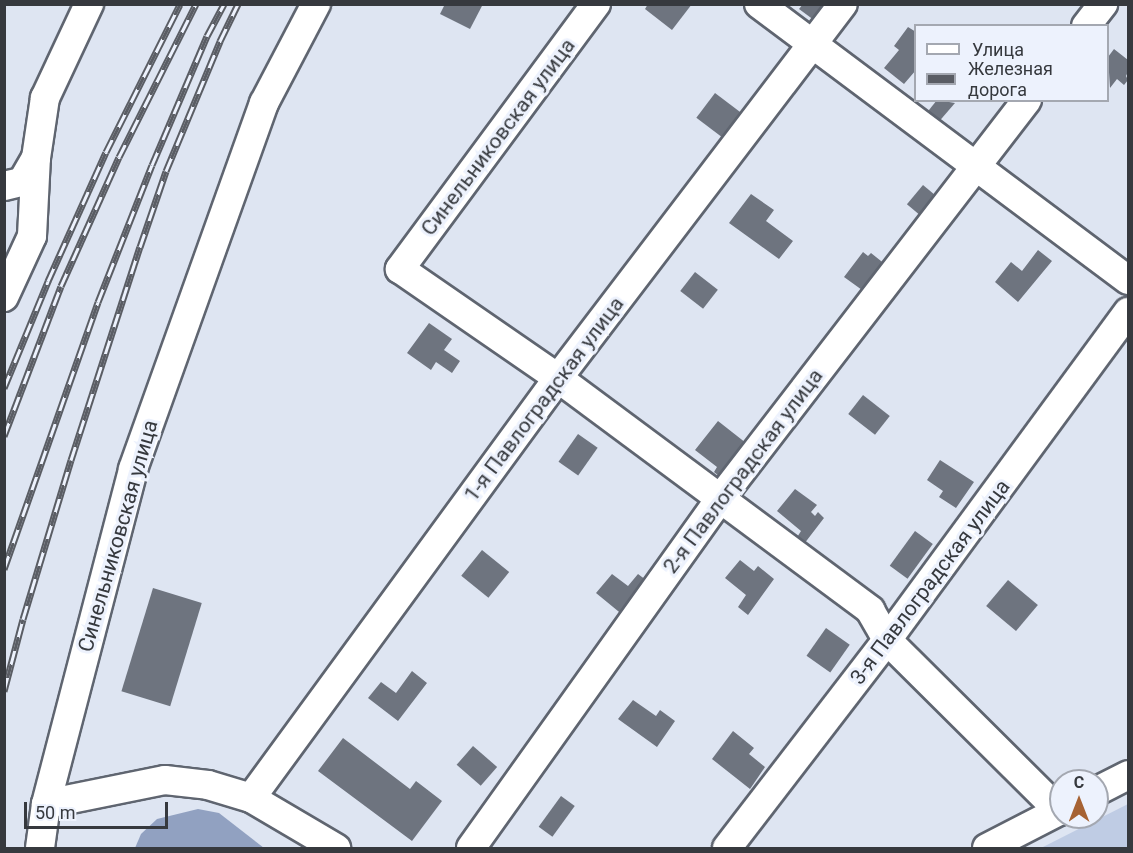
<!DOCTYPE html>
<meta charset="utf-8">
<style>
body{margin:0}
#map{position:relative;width:1133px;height:853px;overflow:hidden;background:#dee5f2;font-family:Roboto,sans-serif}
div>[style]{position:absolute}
.green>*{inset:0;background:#bfcce4}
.water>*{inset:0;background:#91a1c1}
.building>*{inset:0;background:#6e747f;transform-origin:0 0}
.roads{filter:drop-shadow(2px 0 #5f6570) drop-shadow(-2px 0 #5f6570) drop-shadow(0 2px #5f6570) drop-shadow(0 -2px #5f6570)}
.minor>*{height:28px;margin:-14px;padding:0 14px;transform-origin:14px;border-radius:14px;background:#fff}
.rail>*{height:7px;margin-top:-3.5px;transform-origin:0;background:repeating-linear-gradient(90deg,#edf2fd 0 14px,#5a5d64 0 28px);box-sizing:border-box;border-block:2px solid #5a5d64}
span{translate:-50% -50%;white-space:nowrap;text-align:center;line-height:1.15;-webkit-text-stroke:6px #edf2fd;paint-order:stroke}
.street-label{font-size:21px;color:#36393e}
.frame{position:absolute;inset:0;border:6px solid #36393e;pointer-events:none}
.legend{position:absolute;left:914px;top:24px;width:195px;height:78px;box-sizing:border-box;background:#edf2fd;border:2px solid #a4a8b1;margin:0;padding:8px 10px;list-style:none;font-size:18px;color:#36393e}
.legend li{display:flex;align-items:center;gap:12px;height:30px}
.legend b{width:30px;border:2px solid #a4a8b1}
.north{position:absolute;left:1049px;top:769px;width:60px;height:60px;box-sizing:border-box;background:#edf2fd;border:2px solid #a4a8b1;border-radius:50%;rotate:0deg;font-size:16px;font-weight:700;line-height:24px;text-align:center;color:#36393e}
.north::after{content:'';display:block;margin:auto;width:21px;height:27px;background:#a66233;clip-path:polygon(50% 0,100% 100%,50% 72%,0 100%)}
.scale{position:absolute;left:24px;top:802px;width:144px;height:27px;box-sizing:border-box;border:3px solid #36393e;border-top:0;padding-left:8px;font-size:18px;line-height:21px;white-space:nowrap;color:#36393e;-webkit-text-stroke:4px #edf2fd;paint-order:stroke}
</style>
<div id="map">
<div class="green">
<div style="clip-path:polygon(1128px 804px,1128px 848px,1041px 848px)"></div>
</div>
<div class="water">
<div style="clip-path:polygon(198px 809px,219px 813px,264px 848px,135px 848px,141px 834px,157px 819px)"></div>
</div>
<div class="building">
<div style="clip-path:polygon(445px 4px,483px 4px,470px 29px,440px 14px)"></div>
<div style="clip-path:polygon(648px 4px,692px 4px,672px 30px,645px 9px)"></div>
<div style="clip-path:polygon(803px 4px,839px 4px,822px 26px,799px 9px)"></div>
<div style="clip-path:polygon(908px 27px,916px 32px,916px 70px,904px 84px,884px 68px,899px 50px,894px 46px)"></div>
<div style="clip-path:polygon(1114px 49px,1128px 60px,1128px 72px,1126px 76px,1128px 80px,1124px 85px,1117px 79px,1110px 88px,1108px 57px)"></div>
<div style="left:715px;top:93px;width:43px;height:31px;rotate:37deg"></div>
<div style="clip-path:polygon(937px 100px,955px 103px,936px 125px,925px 115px)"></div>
<div style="left:923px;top:185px;width:25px;height:25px;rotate:40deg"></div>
<div style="clip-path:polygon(751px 194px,774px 210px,766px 221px,793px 241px,779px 259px,729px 223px)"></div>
<div style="clip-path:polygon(1038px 250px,1052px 261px,1018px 302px,995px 282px,1011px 262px,1022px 271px)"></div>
<div style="clip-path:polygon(863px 252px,868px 256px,871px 253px,891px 269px,869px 295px,844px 277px)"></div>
<div style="left:695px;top:272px;width:29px;height:24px;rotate:38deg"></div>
<div style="clip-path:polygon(429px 323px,452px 339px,444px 350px,460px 361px,452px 373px,436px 362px,431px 370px,407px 353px)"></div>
<div style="left:863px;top:395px;width:34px;height:24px;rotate:38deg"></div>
<div style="clip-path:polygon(718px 421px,746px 443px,716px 481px,719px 476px,714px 472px,717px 467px,695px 450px)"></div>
<div style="left:578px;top:434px;width:24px;height:34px;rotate:35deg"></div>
<div style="clip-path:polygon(940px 460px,974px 482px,956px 508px,939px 497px,943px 491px,927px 480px)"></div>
<div style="clip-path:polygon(795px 489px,817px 505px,811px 512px,815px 516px,818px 512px,824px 518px,804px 544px,796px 539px,801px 531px,777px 511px)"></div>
<div style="left:915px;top:531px;width:22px;height:43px;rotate:36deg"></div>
<div style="left:482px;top:550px;width:35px;height:33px;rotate:39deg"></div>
<div style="clip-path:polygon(740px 560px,754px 571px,758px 566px,774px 579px,748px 615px,738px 607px,746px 595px,725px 578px)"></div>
<div style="clip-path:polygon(612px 574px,628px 586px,638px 574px,650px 583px,624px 616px,596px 593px)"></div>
<div style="left:1008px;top:580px;width:39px;height:34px;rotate:40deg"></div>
<div style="left:153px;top:588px;width:51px;height:108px;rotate:17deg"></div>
<div style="left:826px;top:628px;width:29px;height:34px;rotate:35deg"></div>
<div style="clip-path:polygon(412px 671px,427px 683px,398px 721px,368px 698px,381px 682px,396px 693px)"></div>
<div style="clip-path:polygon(633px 700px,656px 716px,660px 710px,675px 721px,657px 747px,618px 719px)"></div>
<div style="clip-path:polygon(733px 731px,754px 748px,749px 754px,765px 767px,750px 789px,712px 759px)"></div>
<div style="clip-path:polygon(343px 738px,410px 789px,416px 781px,442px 801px,412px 841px,318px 771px)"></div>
<div style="left:473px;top:746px;width:32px;height:25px;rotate:41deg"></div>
<div style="left:561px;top:796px;width:17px;height:38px;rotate:36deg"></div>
</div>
<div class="roads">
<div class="minor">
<div style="left:596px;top:4px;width:330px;rotate:126.5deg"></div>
<div style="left:400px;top:269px;width:192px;rotate:34.6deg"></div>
<div style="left:558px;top:378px;width:389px;rotate:36.6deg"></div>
<div style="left:870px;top:610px;width:34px;rotate:60deg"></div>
<div style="left:887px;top:640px;width:243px;rotate:44.8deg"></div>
<div style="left:759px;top:4px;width:461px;rotate:36.8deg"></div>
<div style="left:1086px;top:26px;width:28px;rotate:-52deg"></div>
<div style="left:4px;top:186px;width:18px;rotate:-13deg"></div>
<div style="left:22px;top:182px;width:28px;rotate:-60deg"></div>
<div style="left:4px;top:297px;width:67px;rotate:-65.3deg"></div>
<div style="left:32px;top:236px;width:78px;rotate:-87.1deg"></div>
<div style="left:36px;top:158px;width:61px;rotate:-81.5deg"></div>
<div style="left:45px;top:98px;width:104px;rotate:-64.9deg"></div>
<div style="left:1097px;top:791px;width:35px;rotate:-27deg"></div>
<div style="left:251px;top:798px;width:520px;rotate:-53.83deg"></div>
<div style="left:558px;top:378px;width:470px;rotate:-52.7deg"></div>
<div style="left:46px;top:804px;width:121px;rotate:-11.4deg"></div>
<div style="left:165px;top:780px;width:43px;rotate:6.6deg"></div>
<div style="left:208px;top:785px;width:45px;rotate:16.8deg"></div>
<div style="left:251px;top:798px;width:99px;rotate:30.5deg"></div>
<div style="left:40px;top:848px;width:44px;rotate:-82.2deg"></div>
<div style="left:46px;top:804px;width:346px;rotate:-75.4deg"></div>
<div style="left:133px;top:469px;width:389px;rotate:-70.3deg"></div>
<div style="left:264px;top:103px;width:112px;rotate:-62.3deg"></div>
<div style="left:471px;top:848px;width:427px;rotate:-54.5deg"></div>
<div style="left:719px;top:500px;width:505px;rotate:-52.4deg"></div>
<div style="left:727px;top:848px;width:262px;rotate:-52.4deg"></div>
<div style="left:887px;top:640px;width:407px;rotate:-53.7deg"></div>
<div style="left:987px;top:848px;width:83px;rotate:-27.2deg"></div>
</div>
</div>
<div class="rail">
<div style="left:4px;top:388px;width:116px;rotate:-67.6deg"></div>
<div style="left:48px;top:281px;width:141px;rotate:-65.8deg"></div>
<div style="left:106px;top:152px;width:165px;rotate:-63.4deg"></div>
<div style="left:4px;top:436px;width:160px;rotate:-69.2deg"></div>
<div style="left:61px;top:286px;width:141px;rotate:-65.8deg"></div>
<div style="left:119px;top:157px;width:171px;rotate:-63.3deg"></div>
<div style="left:4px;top:569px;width:283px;rotate:-70.6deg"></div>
<div style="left:98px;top:302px;width:147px;rotate:-68.5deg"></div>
<div style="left:152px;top:165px;width:140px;rotate:-66.9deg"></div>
<div style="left:207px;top:36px;width:36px;rotate:-62deg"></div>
<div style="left:4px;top:691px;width:74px;rotate:-75.2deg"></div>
<div style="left:23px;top:619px;width:166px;rotate:-73.2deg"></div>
<div style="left:71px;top:460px;width:224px;rotate:-72.1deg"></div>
<div style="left:140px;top:247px;width:80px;rotate:-71.1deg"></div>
<div style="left:166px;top:171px;width:141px;rotate:-67.4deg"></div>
<div style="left:220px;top:41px;width:41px;rotate:-64.1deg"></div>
</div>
<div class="street-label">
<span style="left:498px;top:137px;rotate:-53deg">Синельниковская улица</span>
<span style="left:544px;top:399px;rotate:-53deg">1-я Павлоградская улица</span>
<span style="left:743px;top:471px;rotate:-53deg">2-я Павлоградская улица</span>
<span style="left:118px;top:536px;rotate:-74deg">Синельниковская улица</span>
<span style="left:930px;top:582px;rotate:-53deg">3-я Павлоградская улица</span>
</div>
<div class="frame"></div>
<ul class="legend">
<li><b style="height:8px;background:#fff"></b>Улица</li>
<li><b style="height:8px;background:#5a5d64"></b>Железная дорога</li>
</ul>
<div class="north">С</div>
<div class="scale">50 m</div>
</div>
